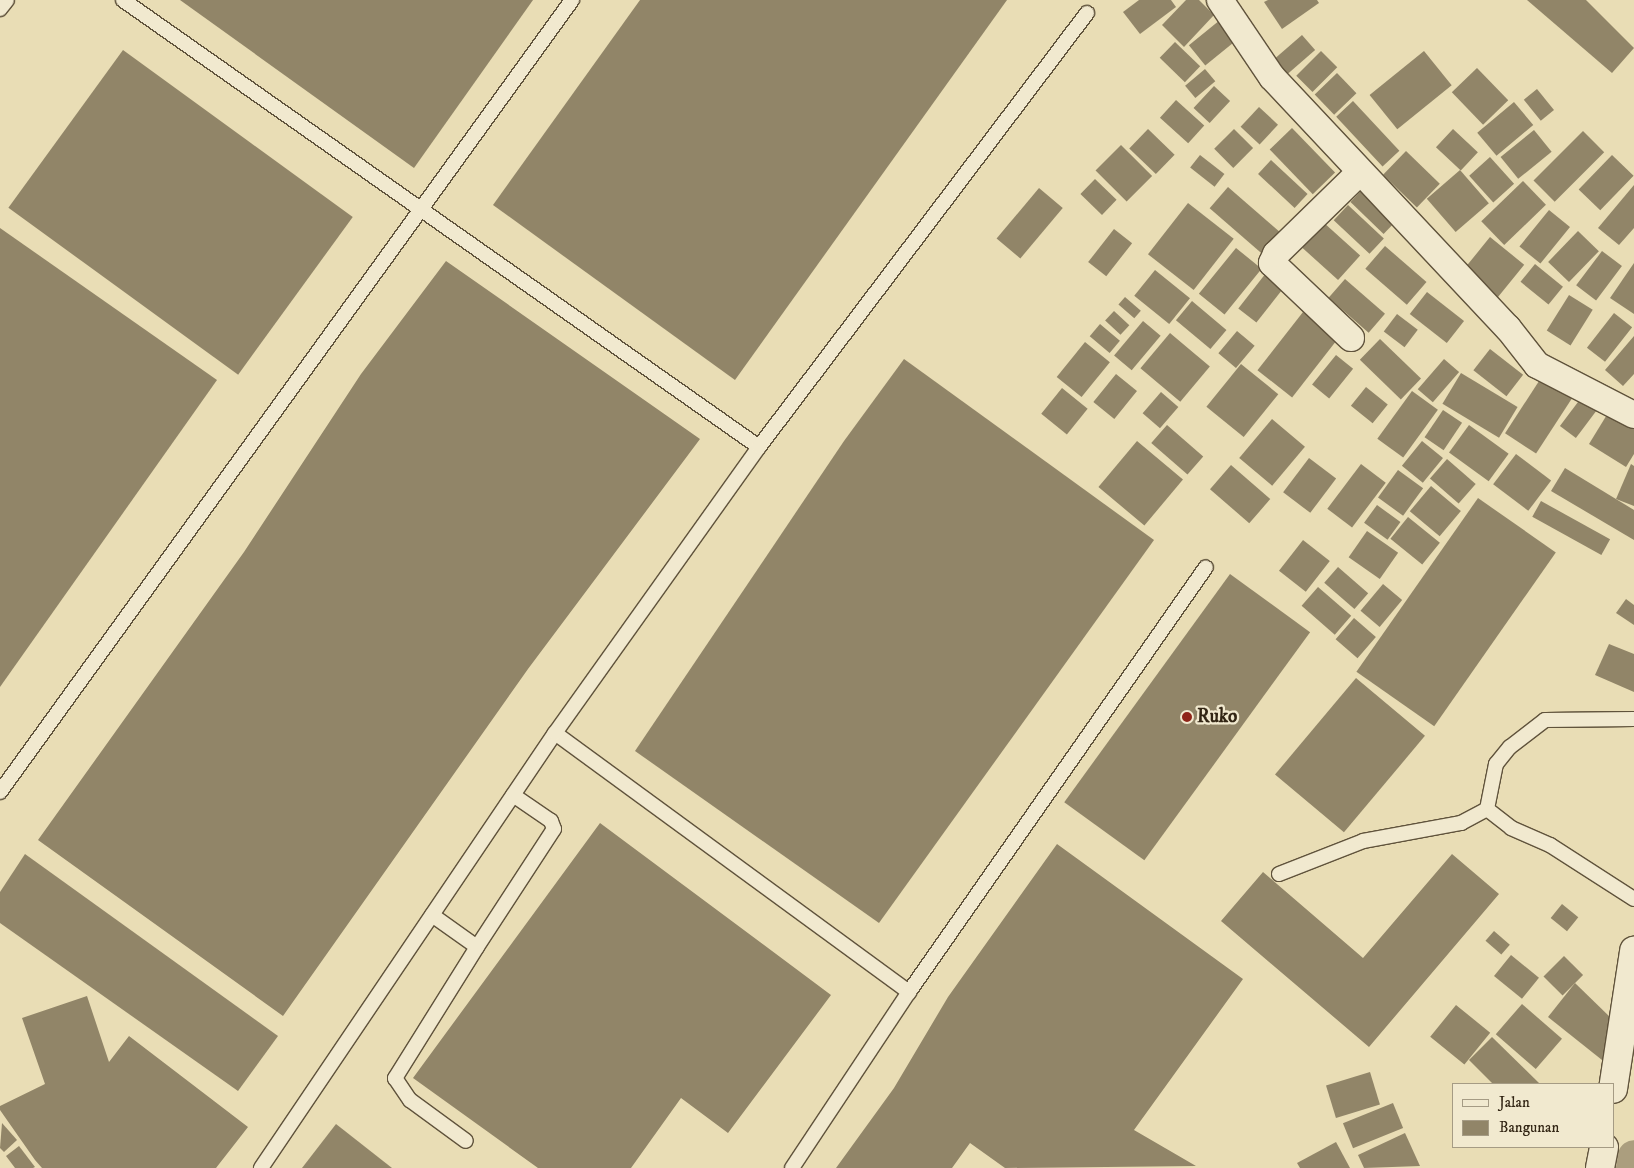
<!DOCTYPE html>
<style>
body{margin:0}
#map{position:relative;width:1634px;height:1168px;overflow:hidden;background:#e9ddb5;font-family:"IM FELL DW Pica",serif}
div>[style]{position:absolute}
.canal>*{height:32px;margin:-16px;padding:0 16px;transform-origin:16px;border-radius:16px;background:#ab9e7e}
.building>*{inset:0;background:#918568;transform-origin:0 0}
.roads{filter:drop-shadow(1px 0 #60533c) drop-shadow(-1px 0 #60533c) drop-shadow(0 1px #60533c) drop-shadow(0 -1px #60533c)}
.lane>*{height:14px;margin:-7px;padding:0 7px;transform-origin:7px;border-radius:7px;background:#f1e9cf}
.street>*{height:26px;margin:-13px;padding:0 13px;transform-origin:13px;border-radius:13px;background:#f1e9cf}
.secondary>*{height:28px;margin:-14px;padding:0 14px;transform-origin:14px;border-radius:14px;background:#f1e9cf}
.dots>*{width:14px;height:14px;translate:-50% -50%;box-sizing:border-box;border:2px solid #f1e9cf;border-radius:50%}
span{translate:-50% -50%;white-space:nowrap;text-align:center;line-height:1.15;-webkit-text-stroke:4.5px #f1e9cf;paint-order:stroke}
.poi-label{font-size:19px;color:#322514;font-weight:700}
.left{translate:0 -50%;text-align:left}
.legend{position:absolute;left:1452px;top:1083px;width:162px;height:65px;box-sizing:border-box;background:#f1e9cf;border:1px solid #a59b84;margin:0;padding:6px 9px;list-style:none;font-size:15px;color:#322514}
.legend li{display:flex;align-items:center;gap:10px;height:25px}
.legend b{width:25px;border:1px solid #a59b84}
</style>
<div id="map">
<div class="canal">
<div style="left:1632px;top:1168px;width:12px;rotate:-81deg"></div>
</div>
<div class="building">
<div style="clip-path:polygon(180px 0,533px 0,414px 168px)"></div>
<div style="clip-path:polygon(640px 0,1007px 0,735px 380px,493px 205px)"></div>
<div style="clip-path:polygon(1139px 0,1171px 0,1176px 7px,1140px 34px,1123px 12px)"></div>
<div style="clip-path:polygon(1186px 0,1199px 0,1214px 15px,1184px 47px,1162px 25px)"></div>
<div style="clip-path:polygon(1268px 0,1317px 0,1319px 3px,1282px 29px,1264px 2px)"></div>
<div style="clip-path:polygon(1527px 0,1586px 0,1634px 48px,1612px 73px)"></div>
<div style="left:1220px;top:20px;width:26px;height:40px;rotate:51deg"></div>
<div style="left:1302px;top:35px;width:20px;height:43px;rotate:49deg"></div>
<div style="left:1175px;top:42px;width:35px;height:22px;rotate:44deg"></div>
<div style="left:123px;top:50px;width:284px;height:195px;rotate:36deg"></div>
<div style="left:1321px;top:51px;width:23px;height:35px;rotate:45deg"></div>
<div style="left:1424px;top:51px;width:44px;height:70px;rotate:51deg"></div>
<div style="left:1477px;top:68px;width:45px;height:35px;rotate:46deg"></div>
<div style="left:1205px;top:69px;width:16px;height:26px;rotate:50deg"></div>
<div style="left:1337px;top:73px;width:28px;height:31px;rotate:46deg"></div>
<div style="left:1214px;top:86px;width:22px;height:30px;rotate:43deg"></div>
<div style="left:1537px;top:89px;width:27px;height:17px;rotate:51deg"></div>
<div style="left:1176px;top:100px;width:38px;height:24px;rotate:42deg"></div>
<div style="left:1353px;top:101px;width:68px;height:23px;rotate:47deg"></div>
<div style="left:1514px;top:102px;width:30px;height:48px;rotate:50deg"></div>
<div style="left:1259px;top:107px;width:26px;height:27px;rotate:43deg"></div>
<div style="left:1292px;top:128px;width:62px;height:31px;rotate:46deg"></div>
<div style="left:1148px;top:129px;width:37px;height:27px;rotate:44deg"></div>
<div style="left:1234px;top:129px;width:27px;height:28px;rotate:45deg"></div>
<div style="left:1453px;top:129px;width:34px;height:25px;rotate:43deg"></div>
<div style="left:1534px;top:130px;width:28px;height:43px;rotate:51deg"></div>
<div style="left:1583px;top:131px;width:30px;height:70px;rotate:45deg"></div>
<div style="left:1121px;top:145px;width:44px;height:36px;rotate:45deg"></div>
<div style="left:1406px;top:151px;width:47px;height:33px;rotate:44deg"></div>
<div style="left:1200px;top:155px;width:31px;height:16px;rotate:38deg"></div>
<div style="left:1612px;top:155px;width:30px;height:48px;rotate:44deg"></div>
<div style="left:1490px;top:157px;width:36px;height:28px;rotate:48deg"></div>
<div style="left:1271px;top:160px;width:50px;height:19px;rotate:43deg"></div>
<div style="left:1460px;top:170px;width:44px;height:44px;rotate:49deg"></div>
<div style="left:1095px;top:179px;width:30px;height:21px;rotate:44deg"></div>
<div style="left:1523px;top:181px;width:33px;height:58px;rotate:46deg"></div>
<div style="clip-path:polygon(1634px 185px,1634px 228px,1619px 245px,1598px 228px)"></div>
<div style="left:1228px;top:187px;width:74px;height:28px;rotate:41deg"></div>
<div style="left:1039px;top:188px;width:31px;height:66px;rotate:40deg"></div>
<div style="left:1363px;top:189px;width:46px;height:18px;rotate:44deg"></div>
<div style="left:1188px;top:203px;width:58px;height:65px;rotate:38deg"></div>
<div style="left:1348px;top:205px;width:49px;height:21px;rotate:43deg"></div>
<div style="left:1549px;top:210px;width:27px;height:47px;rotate:39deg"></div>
<div style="left:1323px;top:222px;width:50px;height:33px;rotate:42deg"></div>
<div style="clip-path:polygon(0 228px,217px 380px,0 687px)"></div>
<div style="left:1114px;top:229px;width:23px;height:42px;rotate:38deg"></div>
<div style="left:1578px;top:231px;width:29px;height:43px;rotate:44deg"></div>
<div style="left:1490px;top:237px;width:44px;height:48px;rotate:39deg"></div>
<div style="left:1385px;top:246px;width:55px;height:30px;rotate:41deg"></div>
<div style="left:1236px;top:248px;width:33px;height:59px;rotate:39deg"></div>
<div style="left:1602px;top:251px;width:25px;height:43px;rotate:37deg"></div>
<div style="clip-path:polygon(446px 261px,700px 439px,528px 669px,283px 1016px,38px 840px,244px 552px,361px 374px)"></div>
<div style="clip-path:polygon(1634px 263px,1634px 314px,1610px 298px)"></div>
<div style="left:1535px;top:264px;width:36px;height:23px;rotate:39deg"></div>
<div style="left:1155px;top:270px;width:45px;height:33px;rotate:39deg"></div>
<div style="left:1266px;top:273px;width:23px;height:45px;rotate:38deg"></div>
<div style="left:1345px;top:279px;width:53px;height:25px;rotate:41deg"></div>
<div style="left:1427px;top:292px;width:47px;height:28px;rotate:38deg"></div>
<div style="left:1569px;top:295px;width:28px;height:42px;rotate:32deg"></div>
<div style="left:1125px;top:297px;width:21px;height:10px;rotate:41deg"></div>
<div style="left:1192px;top:301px;width:45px;height:25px;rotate:40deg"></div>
<div style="left:1114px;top:311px;width:21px;height:13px;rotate:43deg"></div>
<div style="left:1303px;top:312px;width:44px;height:74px;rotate:38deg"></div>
<div style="left:1614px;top:313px;width:23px;height:44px;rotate:38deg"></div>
<div style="left:1397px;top:314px;width:26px;height:22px;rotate:37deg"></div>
<div style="left:1143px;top:321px;width:23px;height:45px;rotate:40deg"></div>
<div style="left:1100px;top:324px;width:26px;height:16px;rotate:40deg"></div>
<div style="left:1237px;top:331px;width:23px;height:29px;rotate:40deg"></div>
<div style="left:1170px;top:333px;width:52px;height:46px;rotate:40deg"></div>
<div style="clip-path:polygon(1634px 336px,1634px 374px,1623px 386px,1605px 370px)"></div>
<div style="left:1380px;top:339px;width:57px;height:29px;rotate:44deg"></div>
<div style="left:1085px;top:342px;width:32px;height:45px;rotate:39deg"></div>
<div style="left:1490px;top:349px;width:42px;height:27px;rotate:38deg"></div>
<div style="left:1336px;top:355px;width:22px;height:38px;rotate:39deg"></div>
<div style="clip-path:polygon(904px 359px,1154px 540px,879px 923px,635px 751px,844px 441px)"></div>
<div style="left:1444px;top:359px;width:20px;height:40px;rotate:41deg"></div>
<div style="left:1241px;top:364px;width:48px;height:55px;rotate:39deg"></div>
<div style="left:1461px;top:373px;width:66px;height:36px;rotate:31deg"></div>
<div style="left:1116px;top:374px;width:27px;height:36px;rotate:39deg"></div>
<div style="left:1541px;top:378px;width:37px;height:66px;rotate:33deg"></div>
<div style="left:1366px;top:387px;width:28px;height:24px;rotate:39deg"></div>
<div style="left:1062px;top:388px;width:33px;height:33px;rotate:39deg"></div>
<div style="left:1412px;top:391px;width:32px;height:59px;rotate:36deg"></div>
<div style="left:1161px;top:392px;width:23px;height:28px;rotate:41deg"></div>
<div style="left:1581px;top:398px;width:20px;height:35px;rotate:37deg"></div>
<div style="left:1443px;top:410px;width:23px;height:33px;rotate:34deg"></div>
<div style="clip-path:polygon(1608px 413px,1634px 429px,1634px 454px,1626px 467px,1589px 444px)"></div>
<div style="left:1272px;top:419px;width:43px;height:51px;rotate:40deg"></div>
<div style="left:1167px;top:425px;width:48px;height:24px;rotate:41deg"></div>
<div style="left:1469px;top:425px;width:49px;height:34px;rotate:36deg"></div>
<div style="left:1137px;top:441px;width:60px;height:60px;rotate:40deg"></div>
<div style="left:1422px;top:441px;width:27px;height:32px;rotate:39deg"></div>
<div style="left:1516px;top:454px;width:44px;height:38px;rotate:37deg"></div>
<div style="left:1309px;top:458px;width:34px;height:43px;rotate:37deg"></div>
<div style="left:1447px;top:459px;width:38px;height:26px;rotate:41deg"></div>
<div style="left:1361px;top:464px;width:31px;height:56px;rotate:37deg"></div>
<div style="clip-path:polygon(1631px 464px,1634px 466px,1634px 506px,1616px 499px)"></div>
<div style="left:1231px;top:465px;width:52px;height:32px;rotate:41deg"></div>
<div style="clip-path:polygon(1565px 468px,1634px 510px,1634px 540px,1551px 491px)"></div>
<div style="left:1398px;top:470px;width:31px;height:34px;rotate:36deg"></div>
<div style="left:1431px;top:486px;width:39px;height:33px;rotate:40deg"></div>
<div style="left:1478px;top:498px;width:95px;height:212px;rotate:35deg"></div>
<div style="left:1541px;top:501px;width:79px;height:18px;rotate:29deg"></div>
<div style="left:1377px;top:505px;width:29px;height:22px;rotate:36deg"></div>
<div style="left:1408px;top:517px;width:41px;height:28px;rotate:39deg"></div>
<div style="left:1367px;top:531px;width:38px;height:32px;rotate:35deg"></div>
<div style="left:1303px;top:540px;width:34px;height:39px;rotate:38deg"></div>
<div style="left:1338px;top:567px;width:40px;height:21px;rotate:41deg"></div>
<div style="left:1230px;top:574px;width:99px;height:282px;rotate:36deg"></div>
<div style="left:1383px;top:584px;width:25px;height:35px;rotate:40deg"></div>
<div style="left:1318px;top:587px;width:44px;height:25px;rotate:41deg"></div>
<div style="clip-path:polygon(1626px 599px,1634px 605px,1634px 625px,1616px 613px)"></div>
<div style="left:1354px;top:618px;width:29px;height:28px;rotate:41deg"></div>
<div style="clip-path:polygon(1609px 644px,1634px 654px,1634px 692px,1595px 675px)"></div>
<div style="left:1356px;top:678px;width:90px;height:126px;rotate:40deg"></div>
<div style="clip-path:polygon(600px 823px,831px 995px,728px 1133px,681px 1098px,631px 1168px,538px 1168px,413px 1078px)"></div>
<div style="clip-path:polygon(1057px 844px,1243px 979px,1134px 1130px,1196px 1166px,1005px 1168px,970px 1143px,952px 1168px,836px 1168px,894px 1088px,948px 997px)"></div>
<div style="clip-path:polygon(25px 854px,278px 1036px,238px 1091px,0 923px,0 892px)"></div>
<div style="clip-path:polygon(1452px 854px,1499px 894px,1369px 1047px,1221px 921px,1263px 872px,1363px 958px)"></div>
<div style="left:1562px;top:904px;width:21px;height:18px;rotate:39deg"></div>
<div style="left:1494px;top:931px;width:21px;height:13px;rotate:41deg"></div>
<div style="left:1511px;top:955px;width:36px;height:27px;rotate:39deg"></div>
<div style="left:1564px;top:956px;width:27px;height:29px;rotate:45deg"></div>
<div style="clip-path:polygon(1575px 983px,1612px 1019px,1602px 1060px,1548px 1017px)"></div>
<div style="clip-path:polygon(87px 996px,109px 1062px,129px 1036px,248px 1127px,216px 1168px,42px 1168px,35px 1160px,0 1110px,0 1106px,45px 1084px,22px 1018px)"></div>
<div style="left:1522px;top:1004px;width:53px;height:40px;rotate:41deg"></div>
<div style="left:1456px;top:1005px;width:44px;height:41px;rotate:39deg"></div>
<div style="clip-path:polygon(1492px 1037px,1540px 1084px,1493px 1084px,1469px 1060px)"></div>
<div style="left:1370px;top:1072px;width:34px;height:46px;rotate:73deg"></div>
<div style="left:1393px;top:1103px;width:27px;height:54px;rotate:68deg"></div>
<div style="clip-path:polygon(2px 1123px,17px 1140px,4px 1152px,0 1148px)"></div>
<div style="clip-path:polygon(336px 1124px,392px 1168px,302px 1168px)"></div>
<div style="clip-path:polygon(1405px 1133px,1420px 1166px,1364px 1168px,1358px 1155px)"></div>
<div style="clip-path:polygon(1336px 1142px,1350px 1168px,1300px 1168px,1297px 1163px)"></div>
<div style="clip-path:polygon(19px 1146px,35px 1167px,33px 1168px,15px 1168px,6px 1156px)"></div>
</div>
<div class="roads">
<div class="lane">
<div style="left:123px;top:0;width:777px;rotate:35.1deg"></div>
<div style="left:0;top:9px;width:11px;rotate:-52deg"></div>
<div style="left:555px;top:733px;width:439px;rotate:36.2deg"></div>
<div style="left:909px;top:992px;width:518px;rotate:-55.05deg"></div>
<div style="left:0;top:792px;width:977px;rotate:-54.16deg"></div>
<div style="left:1487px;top:809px;width:31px;rotate:38deg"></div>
<div style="left:1511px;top:828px;width:43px;rotate:23.6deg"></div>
<div style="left:1550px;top:845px;width:100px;rotate:32.7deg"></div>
<div style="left:1279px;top:874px;width:90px;rotate:-21.4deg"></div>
<div style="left:1363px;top:841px;width:100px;rotate:-10.4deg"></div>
<div style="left:1461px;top:823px;width:30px;rotate:-28deg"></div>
<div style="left:1487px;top:809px;width:46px;rotate:-78.7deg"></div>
<div style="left:1496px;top:764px;width:22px;rotate:-51deg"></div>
<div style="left:1510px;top:747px;width:44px;rotate:-37.6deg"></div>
<div style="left:1545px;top:720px;width:89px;rotate:-0.6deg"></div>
<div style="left:432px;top:915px;width:55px;rotate:35.4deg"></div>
<div style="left:477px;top:947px;width:155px;rotate:122deg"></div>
<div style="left:395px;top:1078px;width:27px;rotate:56deg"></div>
<div style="left:410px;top:1100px;width:69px;rotate:36.2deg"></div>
<div style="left:477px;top:947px;width:141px;rotate:-56.9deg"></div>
<div style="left:554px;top:829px;width:9px;rotate:-111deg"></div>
<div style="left:551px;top:821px;width:46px;rotate:-145.6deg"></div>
<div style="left:261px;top:1168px;width:525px;rotate:-55.95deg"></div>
<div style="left:555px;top:733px;width:351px;rotate:-54.5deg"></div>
<div style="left:759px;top:447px;width:544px;rotate:-52.92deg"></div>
<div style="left:792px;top:1168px;width:211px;rotate:-56.4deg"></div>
</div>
<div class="street">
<div style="left:1220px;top:0;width:93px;rotate:56deg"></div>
<div style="left:1272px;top:77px;width:345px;rotate:46.8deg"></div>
<div style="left:1508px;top:328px;width:47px;rotate:51.9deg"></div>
<div style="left:1537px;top:365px;width:109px;rotate:27.3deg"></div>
<div style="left:1351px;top:338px;width:109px;rotate:-136.5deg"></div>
<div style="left:1272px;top:263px;width:10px;rotate:-66deg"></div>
<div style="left:1276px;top:254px;width:117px;rotate:-44.3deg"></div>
</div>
<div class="secondary">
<div style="left:1613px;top:1089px;width:140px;rotate:-81.3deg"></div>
<div style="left:1600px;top:1168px;width:21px;rotate:-79deg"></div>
</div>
</div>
<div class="dots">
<div style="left:1187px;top:717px;background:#8f2418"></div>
</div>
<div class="poi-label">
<span class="left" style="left:1197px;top:717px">Ruko</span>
</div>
<ul class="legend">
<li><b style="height:6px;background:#f1e9cf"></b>Jalan</li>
<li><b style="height:14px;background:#918568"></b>Bangunan</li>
</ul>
</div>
